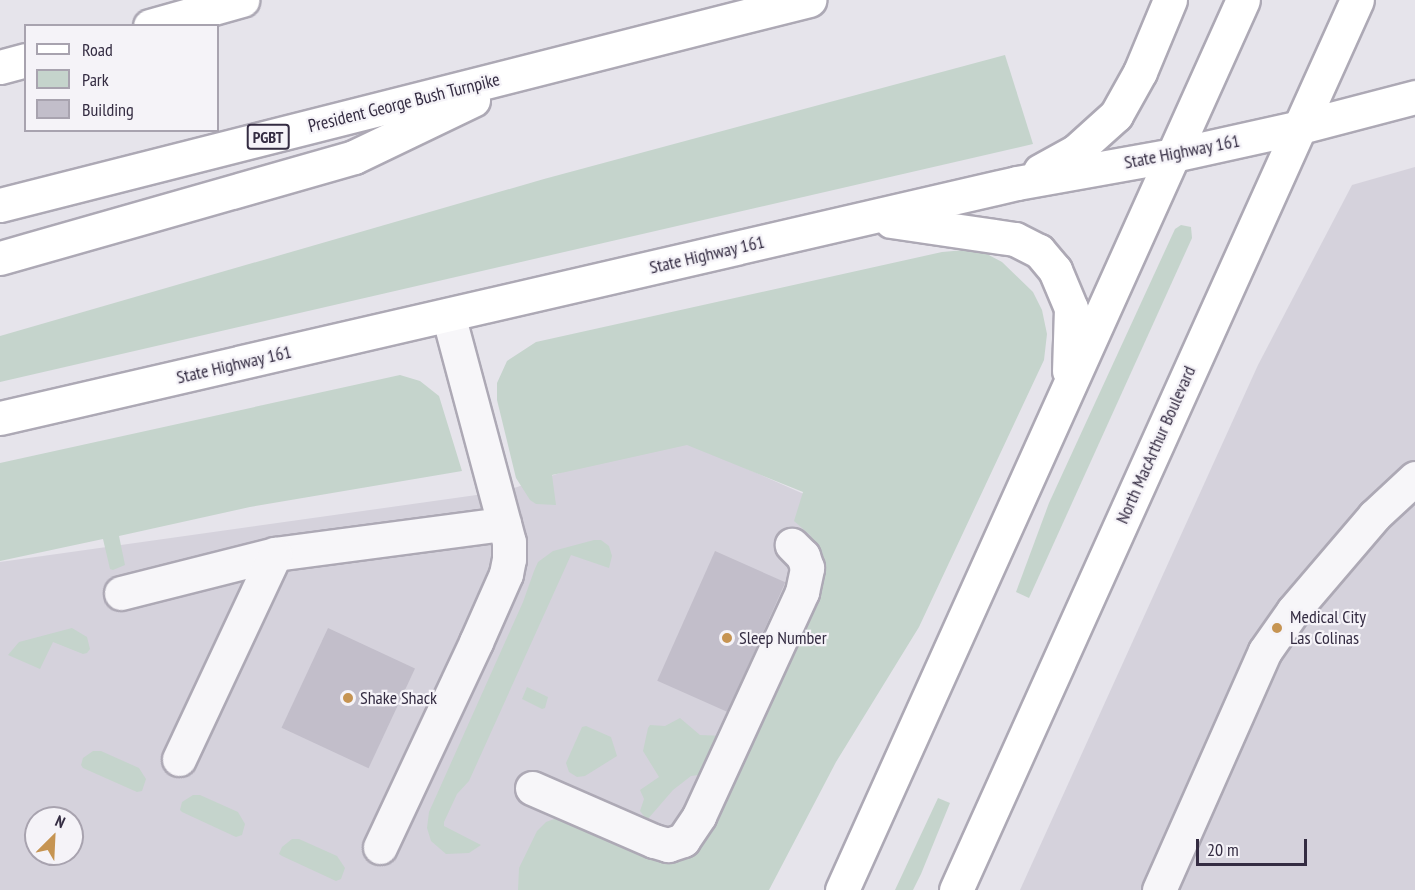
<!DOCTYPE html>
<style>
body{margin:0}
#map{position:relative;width:1415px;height:890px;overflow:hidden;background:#e6e4eb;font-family:"PT Sans Narrow",sans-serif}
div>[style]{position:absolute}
.built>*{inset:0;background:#d5d2dc}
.green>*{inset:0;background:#c5d4cc}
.building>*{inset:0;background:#c2beca;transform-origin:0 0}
.roads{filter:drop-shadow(2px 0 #ada9b5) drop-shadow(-2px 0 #ada9b5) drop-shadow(0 2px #ada9b5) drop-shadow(0 -2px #ada9b5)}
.minor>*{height:33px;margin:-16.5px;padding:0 16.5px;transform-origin:16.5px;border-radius:16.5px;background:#f7f6f9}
.major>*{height:33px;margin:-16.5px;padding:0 16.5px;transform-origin:16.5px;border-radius:16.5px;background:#fff}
.highway>*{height:33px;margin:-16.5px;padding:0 16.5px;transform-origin:16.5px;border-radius:16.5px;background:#fff}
.dots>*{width:16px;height:16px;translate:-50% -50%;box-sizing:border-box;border:3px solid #f5f3f8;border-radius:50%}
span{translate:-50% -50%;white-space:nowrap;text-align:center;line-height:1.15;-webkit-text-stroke:4.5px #f5f3f8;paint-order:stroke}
.shield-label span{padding:2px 4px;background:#f5f3f8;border:2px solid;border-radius:4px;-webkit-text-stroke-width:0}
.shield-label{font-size:16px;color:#342c42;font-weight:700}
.street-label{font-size:18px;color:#342c42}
.poi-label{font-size:18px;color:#342c42}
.left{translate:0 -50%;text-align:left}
.legend{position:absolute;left:24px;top:24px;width:195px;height:108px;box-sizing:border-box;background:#f5f3f8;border:2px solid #a8a3af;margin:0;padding:8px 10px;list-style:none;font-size:18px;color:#342c42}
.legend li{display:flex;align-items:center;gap:12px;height:30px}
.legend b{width:30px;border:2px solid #a8a3af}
.north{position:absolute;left:24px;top:806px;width:60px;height:60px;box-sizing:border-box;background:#f5f3f8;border:2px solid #a8a3af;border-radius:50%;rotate:24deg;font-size:16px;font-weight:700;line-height:24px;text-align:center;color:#342c42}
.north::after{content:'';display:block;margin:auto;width:21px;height:27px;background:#c69452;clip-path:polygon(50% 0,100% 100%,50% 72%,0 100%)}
.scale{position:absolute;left:1196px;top:839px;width:111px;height:27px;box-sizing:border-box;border:3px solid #342c42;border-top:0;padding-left:8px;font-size:18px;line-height:21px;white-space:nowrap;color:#342c42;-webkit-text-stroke:4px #f5f3f8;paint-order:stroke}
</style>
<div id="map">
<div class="built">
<div style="clip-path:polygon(1415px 167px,1415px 890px,1020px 890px,1258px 365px,1352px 185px)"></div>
<div style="clip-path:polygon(evenodd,673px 436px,840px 510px,689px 869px,525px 890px,0 890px,0 562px,505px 491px,673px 436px,36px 818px,72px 818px,72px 854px,36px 854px,36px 818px)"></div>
</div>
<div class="green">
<div style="clip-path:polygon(1005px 55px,1033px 144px,0 382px,0 336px,544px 179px)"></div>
<div style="clip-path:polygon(1181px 225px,1191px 227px,1192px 238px,1029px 598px,1016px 592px,1049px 503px,1175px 229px)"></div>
<div style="clip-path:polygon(965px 250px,985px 253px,1002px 262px,1033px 292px,1042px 310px,1047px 334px,1044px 360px,919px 627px,836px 762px,769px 890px,518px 890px,519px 868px,537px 831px,546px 822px,557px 818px,568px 818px,664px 856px,817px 548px,810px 535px,794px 521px,803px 492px,687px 445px,552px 475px,556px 505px,536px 504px,530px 500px,516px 478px,497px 400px,497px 383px,507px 361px,536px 342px,942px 252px)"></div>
<div style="clip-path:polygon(400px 375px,420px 381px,439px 396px,462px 471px,250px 507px,119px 536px,125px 565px,113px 570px,110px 569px,103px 539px,0 561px,0 463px)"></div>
<div style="clip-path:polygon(594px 540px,601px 540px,609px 546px,612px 556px,609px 568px,571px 555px,469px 781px,457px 794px,444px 822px,444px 826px,481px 845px,469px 853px,446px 854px,431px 841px,427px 828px,429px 812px,523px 602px,534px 571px,538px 562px,553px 551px)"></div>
<div style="clip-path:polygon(72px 628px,87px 637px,90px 649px,87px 653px,83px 654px,53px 642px,40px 669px,8px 655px,19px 642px)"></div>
<div style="clip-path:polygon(527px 687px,548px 697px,545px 708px,542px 709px,522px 699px)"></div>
<div style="clip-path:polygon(680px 718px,700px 735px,725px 736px,706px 774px,691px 776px,673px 790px,647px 820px,640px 811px,644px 799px,640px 790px,659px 777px,643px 751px,648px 728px,650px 725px,665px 726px)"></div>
<div style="clip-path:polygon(586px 726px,611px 737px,617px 756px,585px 776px,577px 777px,569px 772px,566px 763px,582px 727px)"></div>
<div style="clip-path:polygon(93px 751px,101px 751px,139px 768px,146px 779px,142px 791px,137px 792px,83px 768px,81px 765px,83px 758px)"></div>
<div style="clip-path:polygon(193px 795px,200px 795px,238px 812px,245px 824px,242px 835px,236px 837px,182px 812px,180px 810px,182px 802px)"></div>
<div style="clip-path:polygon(938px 798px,950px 803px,921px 874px,913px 890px,895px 890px)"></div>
<div style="clip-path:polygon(292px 839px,299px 839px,337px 856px,345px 868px,341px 879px,336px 881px,282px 856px,279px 854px,282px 847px)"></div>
</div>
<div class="building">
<div style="left:715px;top:551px;width:77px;height:142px;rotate:24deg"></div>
<div style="left:328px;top:628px;width:96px;height:110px;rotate:25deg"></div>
</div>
<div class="roads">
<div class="minor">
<div style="left:121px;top:593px;width:159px;rotate:-14.2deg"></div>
<div style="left:275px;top:554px;width:231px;rotate:-7.5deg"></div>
<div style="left:179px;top:759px;width:226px;rotate:-64.9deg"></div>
<div style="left:532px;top:788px;width:133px;rotate:23.5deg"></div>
<div style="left:654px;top:841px;width:15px;rotate:16deg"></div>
<div style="left:668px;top:845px;width:16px;rotate:-18deg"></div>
<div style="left:683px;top:840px;width:29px;rotate:-56deg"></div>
<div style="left:699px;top:816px;width:247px;rotate:-65.3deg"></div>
<div style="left:802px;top:592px;width:25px;rotate:-78deg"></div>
<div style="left:807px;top:568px;width:13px;rotate:-108deg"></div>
<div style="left:803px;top:556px;width:16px;rotate:-135deg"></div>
<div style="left:380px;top:847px;width:226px;rotate:-64.9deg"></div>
<div style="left:476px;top:642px;width:74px;rotate:-66.2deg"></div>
<div style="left:506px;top:574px;width:15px;rotate:-79deg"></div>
<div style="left:509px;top:559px;width:17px;rotate:-90deg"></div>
<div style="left:509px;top:542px;width:235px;rotate:-105deg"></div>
<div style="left:1159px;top:890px;width:261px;rotate:-66.1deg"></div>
<div style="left:1265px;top:651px;width:49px;rotate:-55deg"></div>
<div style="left:1293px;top:611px;width:125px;rotate:-49.5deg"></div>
<div style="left:1374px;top:516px;width:56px;rotate:-42.8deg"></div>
</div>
<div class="major">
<div style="left:1040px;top:171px;width:41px;rotate:-29.1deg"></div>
<div style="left:1076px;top:151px;width:54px;rotate:-42deg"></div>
<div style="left:1116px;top:115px;width:49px;rotate:-60.8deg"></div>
<div style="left:1140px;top:72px;width:78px;rotate:-67.4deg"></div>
<div style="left:891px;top:221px;width:125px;rotate:8.3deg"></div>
<div style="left:1015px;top:239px;width:27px;rotate:27deg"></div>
<div style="left:1039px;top:251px;width:25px;rotate:50deg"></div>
<div style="left:1055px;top:270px;width:41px;rotate:67.2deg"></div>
<div style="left:1071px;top:308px;width:63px;rotate:91.8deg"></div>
<div style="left:0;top:418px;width:1044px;rotate:-13.01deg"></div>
<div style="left:1017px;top:183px;width:159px;rotate:-10.1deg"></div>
<div style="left:1174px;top:155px;width:129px;rotate:-12.5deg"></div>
<div style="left:1300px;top:127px;width:119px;rotate:-14.6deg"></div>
<div style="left:842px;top:890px;width:976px;rotate:-65.75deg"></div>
<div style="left:956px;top:890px;width:976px;rotate:-65.75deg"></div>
</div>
<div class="highway">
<div style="left:150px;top:26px;width:96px;rotate:-15.8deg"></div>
<div style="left:0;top:67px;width:27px;rotate:-15deg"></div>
<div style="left:0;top:205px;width:835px;rotate:-14.22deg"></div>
<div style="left:0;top:258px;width:368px;rotate:-15.9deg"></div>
<div style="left:354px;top:157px;width:132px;rotate:-25.6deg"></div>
</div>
</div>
<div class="dots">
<div style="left:1277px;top:628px;background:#c69452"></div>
<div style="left:727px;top:638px;background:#c69452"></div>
<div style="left:348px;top:698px;background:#c69452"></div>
</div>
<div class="shield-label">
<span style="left:268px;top:137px">PGBT</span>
</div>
<div class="street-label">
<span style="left:404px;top:103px;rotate:-14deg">President George Bush Turnpike</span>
<span style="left:1182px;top:152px;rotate:-11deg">State Highway 161</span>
<span style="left:707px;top:255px;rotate:-13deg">State Highway 161</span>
<span style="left:234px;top:365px;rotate:-13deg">State Highway 161</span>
<span style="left:1156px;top:445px;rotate:-66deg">North MacArthur Boulevard</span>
</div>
<div class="poi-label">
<span class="left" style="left:1290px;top:628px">Medical City<br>Las Colinas</span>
<span class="left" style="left:739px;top:638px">Sleep Number</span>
<span class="left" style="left:360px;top:698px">Shake Shack</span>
</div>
<ul class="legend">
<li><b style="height:8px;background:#fff"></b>Road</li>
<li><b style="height:16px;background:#c5d4cc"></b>Park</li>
<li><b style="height:16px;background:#c2beca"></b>Building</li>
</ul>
<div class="north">N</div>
<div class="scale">20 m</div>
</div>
